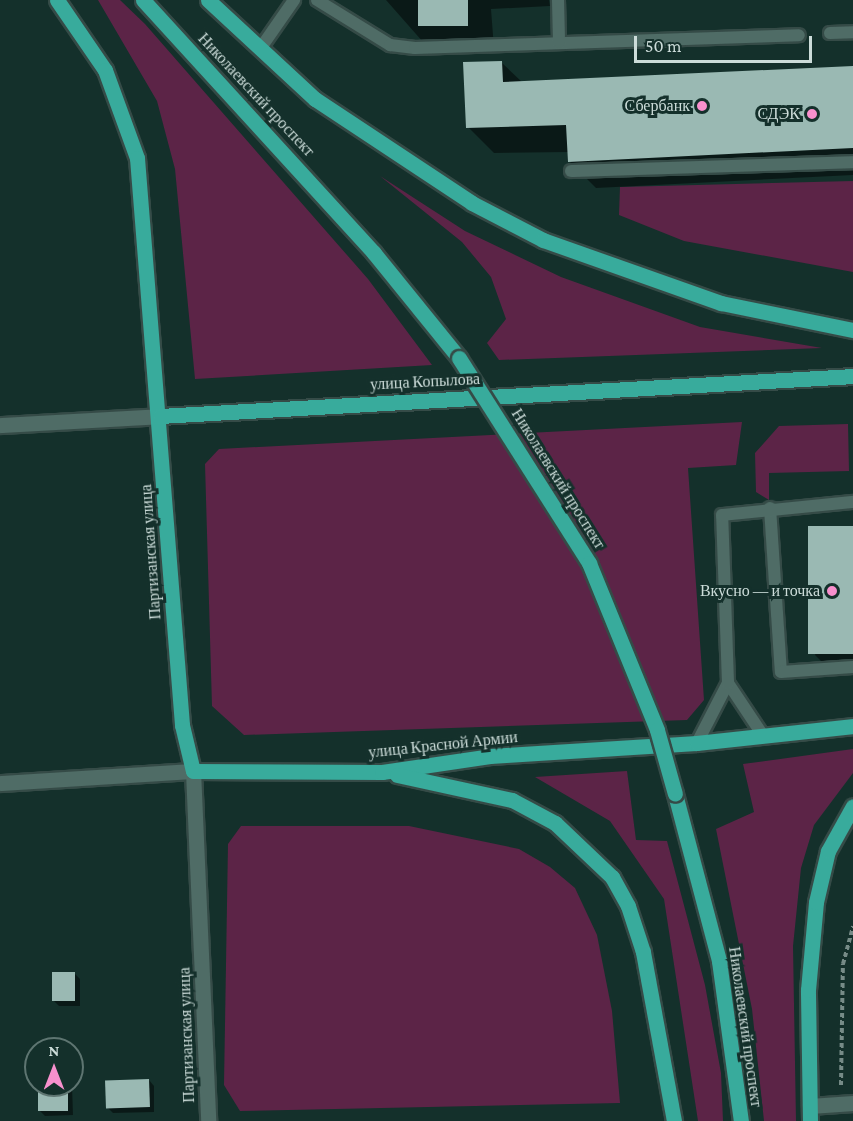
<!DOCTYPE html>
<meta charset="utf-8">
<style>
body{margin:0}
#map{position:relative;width:853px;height:1121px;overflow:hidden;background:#14302b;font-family:"Crimson Pro",serif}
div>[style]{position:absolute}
.green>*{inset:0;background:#5c2447}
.shadow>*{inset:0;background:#0007}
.building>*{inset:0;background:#9ab9b3;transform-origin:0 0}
.path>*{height:4px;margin-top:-2px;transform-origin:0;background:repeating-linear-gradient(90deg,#768b87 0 4.5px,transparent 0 7.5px)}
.roads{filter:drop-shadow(2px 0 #354b47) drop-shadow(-2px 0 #354b47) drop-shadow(0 2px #354b47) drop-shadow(0 -2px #354b47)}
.lane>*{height:12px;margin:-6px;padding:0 6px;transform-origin:6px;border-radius:6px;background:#4f6c66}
.street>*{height:15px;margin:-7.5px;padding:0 7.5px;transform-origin:7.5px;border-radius:7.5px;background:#4f6c66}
.secondary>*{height:15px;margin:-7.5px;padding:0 7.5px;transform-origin:7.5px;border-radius:7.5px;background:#4f6c66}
.primary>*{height:15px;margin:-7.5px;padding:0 7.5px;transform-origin:7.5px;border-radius:7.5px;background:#38ab9c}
.bridges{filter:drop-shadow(2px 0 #354b47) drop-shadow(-2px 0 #354b47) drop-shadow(0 2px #354b47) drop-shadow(0 -2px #354b47)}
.primary-bridge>*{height:15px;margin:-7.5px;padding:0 7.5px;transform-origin:7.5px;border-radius:7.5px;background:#38ab9c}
.dots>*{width:16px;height:16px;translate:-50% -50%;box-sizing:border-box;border:3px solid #14302b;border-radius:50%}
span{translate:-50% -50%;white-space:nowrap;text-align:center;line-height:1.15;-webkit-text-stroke:6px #14302b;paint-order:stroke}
.street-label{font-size:16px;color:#ccdcd9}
.poi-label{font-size:16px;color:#ccdcd9}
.right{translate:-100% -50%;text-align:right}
.north{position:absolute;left:24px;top:1037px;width:60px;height:60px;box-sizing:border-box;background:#14302b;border:2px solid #5e7571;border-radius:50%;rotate:0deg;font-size:16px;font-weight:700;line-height:24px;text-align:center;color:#ccdcd9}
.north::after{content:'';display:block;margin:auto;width:21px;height:27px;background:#f790cd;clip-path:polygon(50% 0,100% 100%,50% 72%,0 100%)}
.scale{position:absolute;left:634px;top:36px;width:178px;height:27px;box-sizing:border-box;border:3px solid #ccdcd9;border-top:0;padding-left:8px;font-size:18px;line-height:21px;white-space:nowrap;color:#ccdcd9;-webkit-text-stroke:4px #14302b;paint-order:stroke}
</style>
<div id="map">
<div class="green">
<div style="clip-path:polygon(98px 0,120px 0,145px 24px,368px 279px,432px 365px,195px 379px,175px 169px,157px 101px)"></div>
<div style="clip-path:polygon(380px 176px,465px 231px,561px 277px,700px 327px,822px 348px,499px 360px,487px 343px,506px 319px,491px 277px,462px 242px)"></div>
<div style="clip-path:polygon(853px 181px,853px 272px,684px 241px,619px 215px,620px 187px)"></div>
<div style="clip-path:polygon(742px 422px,736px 465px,688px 468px,704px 700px,687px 720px,244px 735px,212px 706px,205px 464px,219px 449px)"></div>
<div style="clip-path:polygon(848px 424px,849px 471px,769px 473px,769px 500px,756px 492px,755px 453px,779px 426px)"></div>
<div style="clip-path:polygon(853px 749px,853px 773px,814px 825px,801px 868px,793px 946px,796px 1121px,764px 1121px,752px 1009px,716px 829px,754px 812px,743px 764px)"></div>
<div style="clip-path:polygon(627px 771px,636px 840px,667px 841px,705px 985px,721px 1073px,723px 1121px,698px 1121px,664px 899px,610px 821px,535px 777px)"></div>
<div style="clip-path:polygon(241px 826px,409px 826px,519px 849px,550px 867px,575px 888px,597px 935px,612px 1011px,620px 1103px,240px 1111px,224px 1085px,228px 844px)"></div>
</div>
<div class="shadow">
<div style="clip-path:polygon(386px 0,549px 0,550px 6px,491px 9px,494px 48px,446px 50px,437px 41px,423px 42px)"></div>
<div style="clip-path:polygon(501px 62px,522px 82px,853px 68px,853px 175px,596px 188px,570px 162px,569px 152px,494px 153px,468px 127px)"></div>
<div style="clip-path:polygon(853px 527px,853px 666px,827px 667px,815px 655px)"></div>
<div style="clip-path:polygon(74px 973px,80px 979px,80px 1006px,59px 1006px,54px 1001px)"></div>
<div style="clip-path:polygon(149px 1080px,154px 1086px,154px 1112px,113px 1113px,107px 1107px)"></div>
<div style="clip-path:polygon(39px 1085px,72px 1085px,73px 1115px,45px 1116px,39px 1110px)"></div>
</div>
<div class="building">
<div style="left:418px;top:0;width:50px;height:26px"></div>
<div style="clip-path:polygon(502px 61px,503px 82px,853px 66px,853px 148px,568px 162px,566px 125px,466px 128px,463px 62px)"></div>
<div style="left:853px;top:526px;width:128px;height:45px;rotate:90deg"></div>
<div style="left:52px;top:972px;width:23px;height:29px"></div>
<div style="left:149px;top:1079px;width:28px;height:44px;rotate:88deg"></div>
<div style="left:38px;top:1085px;width:30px;height:26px"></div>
</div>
<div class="path">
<div style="left:841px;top:1085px;width:121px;rotate:-89.1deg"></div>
<div style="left:843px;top:964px;width:39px;rotate:-75deg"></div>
</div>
<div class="roads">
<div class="lane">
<div style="left:317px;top:0;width:86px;rotate:31.7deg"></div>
<div style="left:390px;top:45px;width:25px;rotate:7deg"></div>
<div style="left:415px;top:48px;width:384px;rotate:-1.9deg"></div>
<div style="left:558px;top:0;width:42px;rotate:88.6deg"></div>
<div style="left:830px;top:33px;width:23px;rotate:-2deg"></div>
<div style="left:260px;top:49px;width:60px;rotate:-55.2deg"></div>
<div style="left:571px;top:171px;width:282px;rotate:-1.8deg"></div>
<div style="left:770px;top:508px;width:164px;rotate:86.2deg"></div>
<div style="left:781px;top:672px;width:72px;rotate:-4deg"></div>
<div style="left:728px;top:683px;width:65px;rotate:56.3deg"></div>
<div style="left:697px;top:743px;width:68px;rotate:-62.7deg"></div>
<div style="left:728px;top:683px;width:168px;rotate:-92deg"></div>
<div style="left:722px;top:515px;width:132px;rotate:-5.7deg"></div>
</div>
<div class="street">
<div style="left:0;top:783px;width:193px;rotate:-3.6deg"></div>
<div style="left:193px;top:771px;width:350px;rotate:87.5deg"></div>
<div style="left:810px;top:1106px;width:43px;rotate:-4deg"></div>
</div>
<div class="secondary">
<div style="left:0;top:425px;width:160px;rotate:-3.2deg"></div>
</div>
<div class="primary">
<div style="left:57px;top:0;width:85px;rotate:55.6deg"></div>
<div style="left:105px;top:70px;width:94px;rotate:70deg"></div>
<div style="left:137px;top:158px;width:569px;rotate:85.46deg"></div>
<div style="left:182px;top:725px;width:47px;rotate:76.6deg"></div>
<div style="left:193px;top:771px;width:189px;rotate:0.3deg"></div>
<div style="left:382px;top:772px;width:109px;rotate:-8.4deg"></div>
<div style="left:490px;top:756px;width:207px;rotate:-3.6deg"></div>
<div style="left:697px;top:743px;width:157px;rotate:-6.2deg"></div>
<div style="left:143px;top:0;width:343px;rotate:47.6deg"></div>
<div style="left:374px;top:253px;width:135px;rotate:51deg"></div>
<div style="left:208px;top:0;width:146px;rotate:42.8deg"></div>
<div style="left:315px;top:99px;width:188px;rotate:33.5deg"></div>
<div style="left:472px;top:203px;width:80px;rotate:27.5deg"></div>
<div style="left:543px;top:240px;width:189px;rotate:19.5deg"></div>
<div style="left:721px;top:303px;width:135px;rotate:11.6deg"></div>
<div style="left:160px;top:416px;width:694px;rotate:-3.3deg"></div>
<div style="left:397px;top:775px;width:118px;rotate:12.3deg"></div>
<div style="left:512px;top:800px;width:49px;rotate:28.1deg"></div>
<div style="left:555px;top:823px;width:79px;rotate:43.5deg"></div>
<div style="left:612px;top:877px;width:33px;rotate:61deg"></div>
<div style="left:628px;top:906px;width:48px;rotate:71.9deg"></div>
<div style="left:643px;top:952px;width:172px;rotate:79.6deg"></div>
<div style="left:675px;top:794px;width:173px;rotate:75.2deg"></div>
<div style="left:719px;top:961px;width:162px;rotate:82.2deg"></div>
<div style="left:810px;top:1121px;width:131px;rotate:-90.9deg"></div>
<div style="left:808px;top:990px;width:88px;rotate:-84.8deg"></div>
<div style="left:816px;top:902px;width:52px;rotate:-76.8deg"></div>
<div style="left:828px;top:851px;width:51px;rotate:-60.9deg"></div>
</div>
</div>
<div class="bridges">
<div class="primary-bridge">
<div style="left:459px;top:358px;width:243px;rotate:57.6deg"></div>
<div style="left:589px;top:563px;width:180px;rotate:67.8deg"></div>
<div style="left:657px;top:730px;width:66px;rotate:74.3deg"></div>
</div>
</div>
<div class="dots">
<div style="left:702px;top:106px;background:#f790cd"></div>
<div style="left:812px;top:114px;background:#f790cd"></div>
<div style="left:832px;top:591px;background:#f790cd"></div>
</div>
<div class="street-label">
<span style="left:256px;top:95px;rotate:47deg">Николаевский проспект</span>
<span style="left:425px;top:382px;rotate:-3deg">улица Копылова</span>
<span style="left:558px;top:479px;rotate:58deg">Николаевский проспект</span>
<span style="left:151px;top:552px;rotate:-94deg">Партизанская улица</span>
<span style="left:443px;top:745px;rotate:-6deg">улица Красной Армии</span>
<span style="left:745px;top:1027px;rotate:82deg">Николаевский проспект</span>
<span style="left:187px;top:1035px;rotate:-92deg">Партизанская улица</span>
</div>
<div class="poi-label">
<span class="right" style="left:690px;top:106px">Сбербанк</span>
<span class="right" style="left:800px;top:114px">СДЭК</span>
<span class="right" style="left:820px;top:591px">Вкусно — и точка</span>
</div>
<div class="north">N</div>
<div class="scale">50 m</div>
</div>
